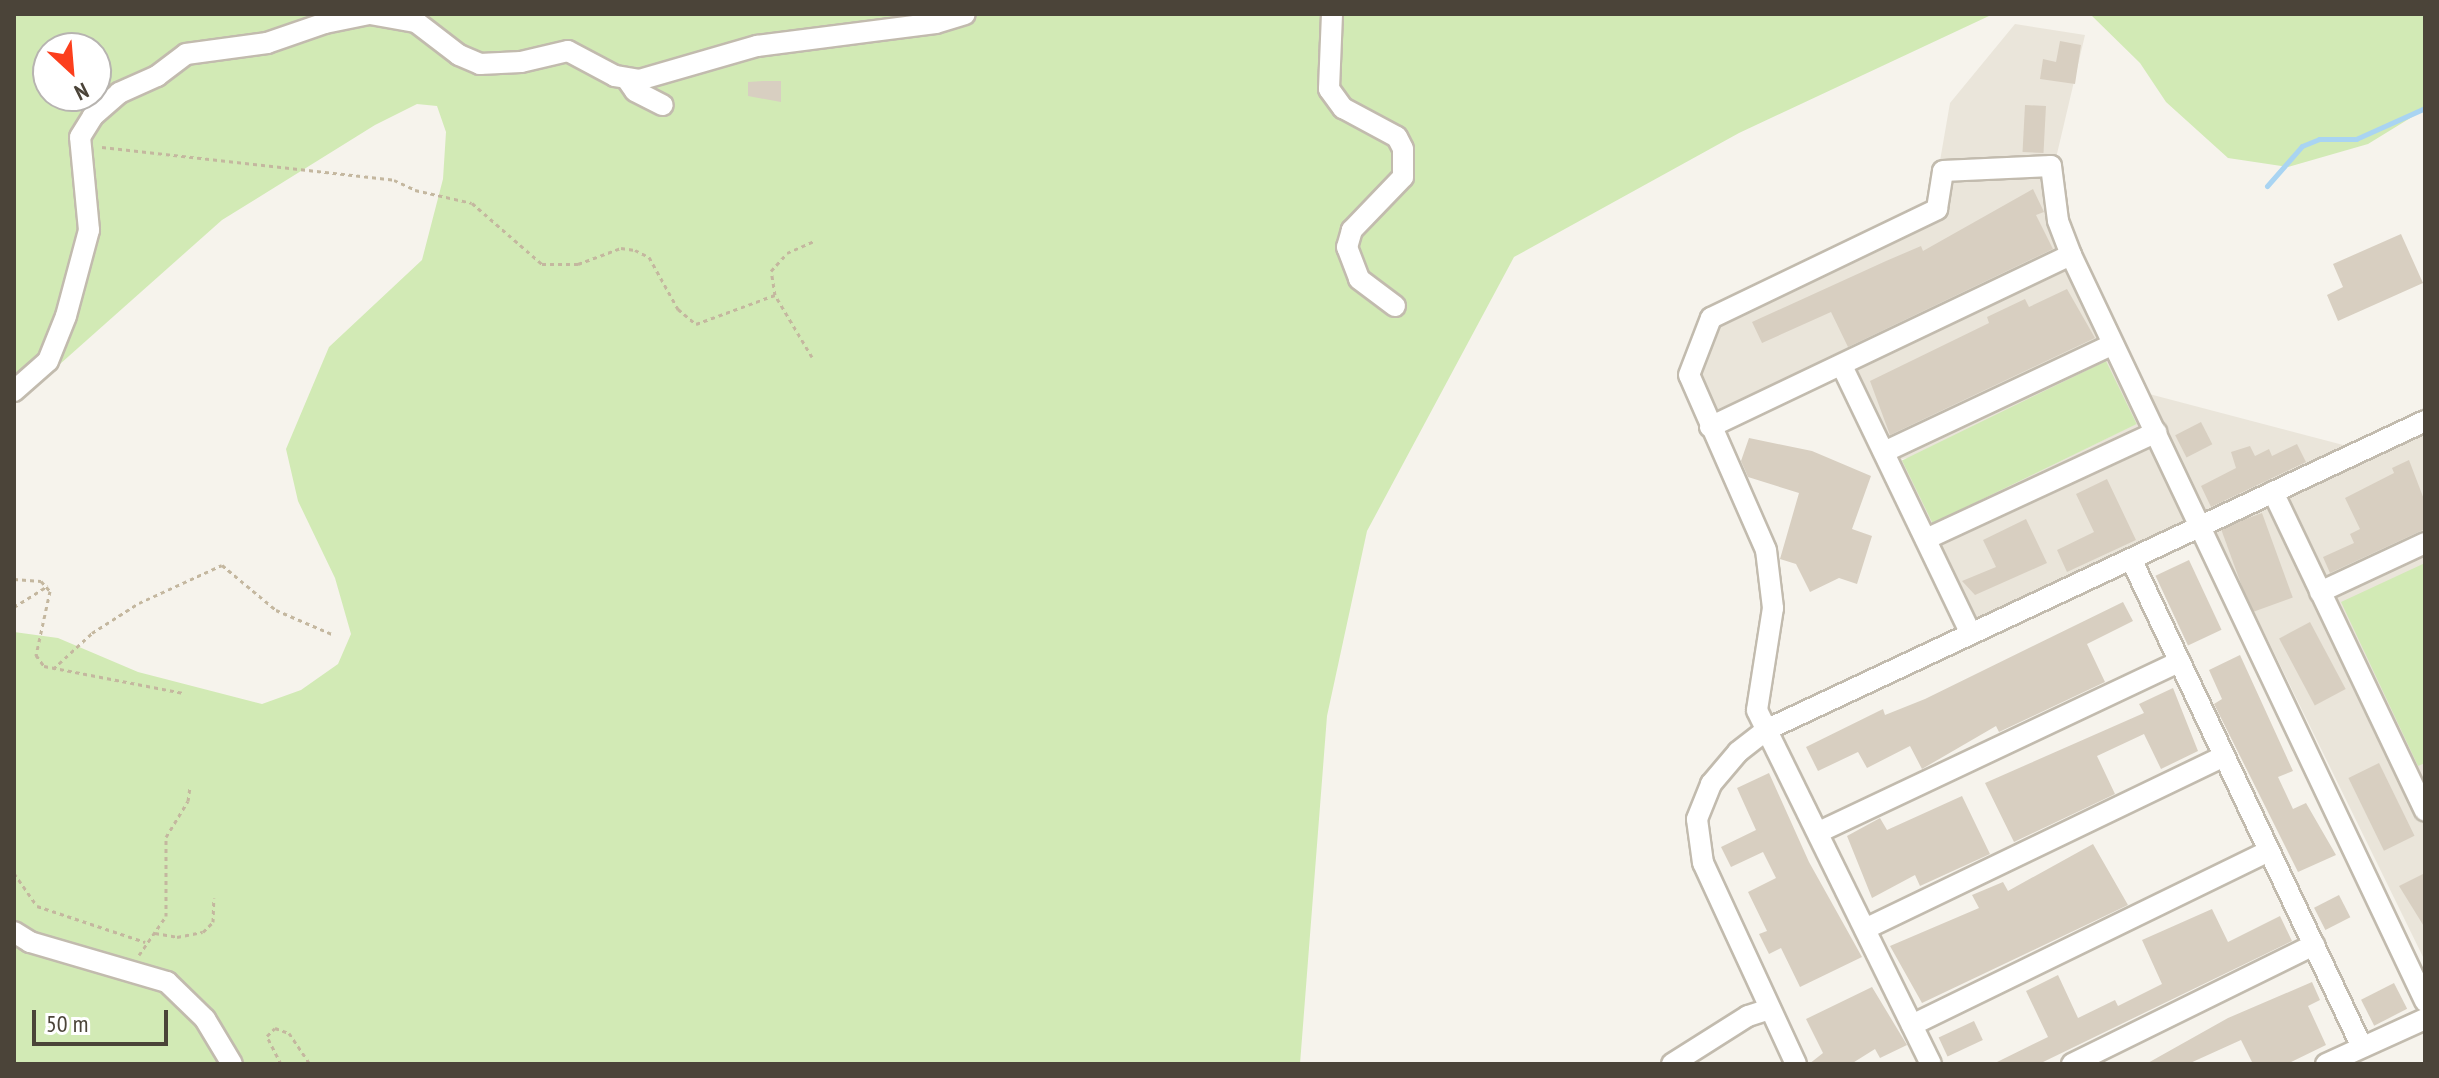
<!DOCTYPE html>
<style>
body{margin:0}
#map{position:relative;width:2439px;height:1078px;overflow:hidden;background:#f6f3ec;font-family:"PT Sans Narrow",sans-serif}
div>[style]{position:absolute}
.residential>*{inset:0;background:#eae5da}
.green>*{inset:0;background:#d2eab5;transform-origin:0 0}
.stream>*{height:5px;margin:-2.5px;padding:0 2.5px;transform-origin:2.5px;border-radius:2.5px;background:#a9d4f2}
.building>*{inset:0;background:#d8cfc1;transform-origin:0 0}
.path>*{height:3px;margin-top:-1.5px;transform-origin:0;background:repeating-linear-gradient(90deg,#c4b79f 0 4px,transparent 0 8px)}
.roads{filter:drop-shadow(2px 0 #c2bbae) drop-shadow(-2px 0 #c2bbae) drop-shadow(0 2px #c2bbae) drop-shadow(0 -2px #c2bbae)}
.minor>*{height:20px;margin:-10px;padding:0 10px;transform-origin:10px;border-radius:10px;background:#fff}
span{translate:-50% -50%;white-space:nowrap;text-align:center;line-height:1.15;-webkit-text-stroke:6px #fff;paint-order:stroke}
.frame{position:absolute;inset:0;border:16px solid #4b4439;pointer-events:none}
.north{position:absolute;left:32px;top:32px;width:80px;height:80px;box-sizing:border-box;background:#fff;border:2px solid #b7b4b0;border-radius:50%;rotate:154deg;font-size:22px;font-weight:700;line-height:32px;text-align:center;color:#4b4439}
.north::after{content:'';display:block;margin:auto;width:28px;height:36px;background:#fc3f1d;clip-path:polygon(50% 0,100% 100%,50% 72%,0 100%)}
.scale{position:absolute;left:32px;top:1010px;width:136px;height:36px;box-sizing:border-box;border:4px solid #4b4439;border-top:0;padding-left:10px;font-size:24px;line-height:28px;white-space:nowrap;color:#4b4439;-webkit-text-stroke:6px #fff;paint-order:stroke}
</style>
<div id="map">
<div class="residential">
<div style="clip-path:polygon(evenodd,2015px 24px,2085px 35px,2056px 158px,2056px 192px,2134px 390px,2347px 446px,2425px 408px,2425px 961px,2207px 516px,1967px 626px,1839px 364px,1707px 421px,1692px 386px,1715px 324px,1932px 207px,1950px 103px,2015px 24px,2136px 424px,1933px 523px,1902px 460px,1902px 459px,2136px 424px)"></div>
</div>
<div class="green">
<div style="clip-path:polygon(evenodd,14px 14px,2068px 14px,1989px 16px,1739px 133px,1514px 257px,1367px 531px,1327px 716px,1300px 1064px,14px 1064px,14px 632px,58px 638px,138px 672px,262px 704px,301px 690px,338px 664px,351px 634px,335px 578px,298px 501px,286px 449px,329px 347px,422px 260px,443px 179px,446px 132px,437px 106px,417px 104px,375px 125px,222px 220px,51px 372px,14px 394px,14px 14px,48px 48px,96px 48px,96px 96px,48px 96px,48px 48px)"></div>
<div style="clip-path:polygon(2090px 14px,2425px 14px,2425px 109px,2368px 144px,2288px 167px,2228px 158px,2166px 102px,2140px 63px)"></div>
<div style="left:2106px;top:361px;width:70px;height:227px;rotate:64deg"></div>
<div style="clip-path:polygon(2425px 563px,2425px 763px,2418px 766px,2341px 602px)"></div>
</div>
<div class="stream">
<div style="left:2424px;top:14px;width:1px;rotate:45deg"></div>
<div style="left:2267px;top:186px;width:53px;rotate:-48.8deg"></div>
<div style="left:2302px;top:146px;width:18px;rotate:-22deg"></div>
<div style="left:2319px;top:139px;width:37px"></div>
<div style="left:2356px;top:139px;width:76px;rotate:-24.2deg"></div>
</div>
<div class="building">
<div style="clip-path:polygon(2060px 41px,2081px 45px,2075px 84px,2040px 79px,2043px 59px,2056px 62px)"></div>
<div style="clip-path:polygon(763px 81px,781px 81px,781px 102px,748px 96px,748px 82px)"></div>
<div style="left:2025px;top:105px;width:21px;height:47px;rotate:3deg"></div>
<div style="clip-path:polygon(2033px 189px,2044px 212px,2036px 215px,2053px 249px,1848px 347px,1831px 312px,1762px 343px,1752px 322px,1886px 261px,1921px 246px,1923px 251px)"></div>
<div style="clip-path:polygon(2401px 234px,2423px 283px,2338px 321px,2327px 295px,2343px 287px,2333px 264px)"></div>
<div style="clip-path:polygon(2067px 289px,2095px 338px,1890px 435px,1870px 381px,1989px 323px,1987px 317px,2025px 299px,2029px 307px)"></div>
<div style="left:2201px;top:422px;width:25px;height:29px;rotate:63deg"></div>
<div style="clip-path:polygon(1749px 438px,1812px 451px,1871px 476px,1852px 529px,1872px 536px,1857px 584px,1839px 578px,1810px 592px,1796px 564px,1780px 559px,1799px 493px,1748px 477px,1741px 461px)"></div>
<div style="clip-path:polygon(2297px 444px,2306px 462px,2211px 507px,2201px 486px,2236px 468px,2231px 452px,2250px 446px,2255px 456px,2269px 449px,2272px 456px)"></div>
<div style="clip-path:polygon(2409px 460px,2425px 502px,2425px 529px,2330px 573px,2323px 557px,2354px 543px,2350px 534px,2360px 529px,2345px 498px,2394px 473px,2392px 468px)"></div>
<div style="clip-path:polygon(2107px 479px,2136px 540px,2067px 572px,2057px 550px,2094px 532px,2076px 494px)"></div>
<div style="left:2262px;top:513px;width:90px;height:44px;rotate:70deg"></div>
<div style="clip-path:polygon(2026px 519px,2047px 563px,1975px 595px,1962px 581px,1996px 567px,1983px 540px)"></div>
<div style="left:2189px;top:560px;width:77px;height:37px;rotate:65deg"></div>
<div style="clip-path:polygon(2123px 602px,2133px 621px,2087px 644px,2105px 682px,1999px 732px,1996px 726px,1922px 769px,1910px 746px,1867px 768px,1858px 752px,1818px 771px,1806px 747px,1883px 709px,1885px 715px,1925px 699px)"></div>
<div style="left:2310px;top:622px;width:76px;height:35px;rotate:62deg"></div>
<div style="clip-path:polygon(2240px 655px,2293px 771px,2278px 777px,2293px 809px,2306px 803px,2336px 855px,2298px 872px,2214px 704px,2222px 699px,2209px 670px)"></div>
<div style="clip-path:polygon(2173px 688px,2198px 751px,2161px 769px,2144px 734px,2097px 756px,2115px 794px,2014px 842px,1985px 783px,2144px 713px,2139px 704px)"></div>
<div style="left:2379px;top:763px;width:81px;height:34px;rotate:64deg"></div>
<div style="clip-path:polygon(1769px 773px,1809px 862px,1862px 957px,1800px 987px,1781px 948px,1769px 954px,1759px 934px,1767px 931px,1748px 892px,1776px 878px,1763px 852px,1731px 867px,1721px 847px,1756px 830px,1737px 788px)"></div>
<div style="clip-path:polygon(1962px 796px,1990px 854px,1920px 886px,1915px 875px,1872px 898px,1847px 836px,1880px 818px,1887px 830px)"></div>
<div style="clip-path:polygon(2093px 844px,2128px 905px,1922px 1003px,1890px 946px,1979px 908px,1972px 895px,2003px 882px,2008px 891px)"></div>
<div style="clip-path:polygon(2425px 873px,2425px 928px,2399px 886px)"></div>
<div style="left:2339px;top:895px;width:25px;height:28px;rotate:63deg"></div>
<div style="clip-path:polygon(2212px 909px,2228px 942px,2280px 916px,2292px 941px,2039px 1064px,1993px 1064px,2048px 1037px,2026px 991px,2058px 975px,2078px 1018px,2115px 1000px,2118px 1006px,2162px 984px,2142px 940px)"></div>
<div style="clip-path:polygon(2312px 982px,2320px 1000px,2308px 1006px,2326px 1045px,2287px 1064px,2253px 1064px,2241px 1040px,2188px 1064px,2146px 1064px,2228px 1018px)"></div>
<div style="left:2394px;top:983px;width:29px;height:37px;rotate:63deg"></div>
<div style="clip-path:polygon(1872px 987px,1907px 1045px,1880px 1058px,1875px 1049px,1851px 1064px,1809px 1064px,1823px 1053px,1806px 1019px)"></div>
<div style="left:1974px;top:1021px;width:21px;height:39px;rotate:65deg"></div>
</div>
<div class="path">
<div style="left:102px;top:147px;width:294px;rotate:6.4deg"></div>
<div style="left:394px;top:180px;width:23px;rotate:25deg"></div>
<div style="left:415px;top:190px;width:58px;rotate:12.8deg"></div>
<div style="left:472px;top:203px;width:93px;rotate:41.1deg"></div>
<div style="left:542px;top:264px;width:36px"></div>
<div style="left:578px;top:264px;width:46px;rotate:-20.4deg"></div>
<div style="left:621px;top:248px;width:14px;rotate:8deg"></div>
<div style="left:635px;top:250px;width:16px;rotate:27deg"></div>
<div style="left:649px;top:257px;width:60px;rotate:60.9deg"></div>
<div style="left:678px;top:309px;width:23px;rotate:40deg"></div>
<div style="left:696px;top:324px;width:84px;rotate:-20.2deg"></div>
<div style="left:812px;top:357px;width:72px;rotate:-120.8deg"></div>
<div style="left:775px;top:295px;width:24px;rotate:-99deg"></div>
<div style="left:771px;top:271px;width:24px;rotate:-48deg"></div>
<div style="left:787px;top:253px;width:30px;rotate:-24deg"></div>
<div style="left:14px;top:579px;width:27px;rotate:4deg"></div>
<div style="left:41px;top:581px;width:13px;rotate:48deg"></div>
<div style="left:50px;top:591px;width:66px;rotate:102.3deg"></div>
<div style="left:36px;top:655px;width:14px;rotate:54deg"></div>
<div style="left:44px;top:666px;width:142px;rotate:11deg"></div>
<div style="left:14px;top:607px;width:40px;rotate:-32deg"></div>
<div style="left:53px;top:669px;width:53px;rotate:-42.7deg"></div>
<div style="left:92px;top:633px;width:56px;rotate:-32.6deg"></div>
<div style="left:139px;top:603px;width:91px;rotate:-24.6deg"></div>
<div style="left:222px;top:565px;width:70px;rotate:39.8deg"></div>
<div style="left:276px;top:610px;width:63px;rotate:23.3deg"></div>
<div style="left:14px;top:873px;width:40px;rotate:55.1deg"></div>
<div style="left:37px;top:906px;width:114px;rotate:18.4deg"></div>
<div style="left:155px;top:933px;width:22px;rotate:10deg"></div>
<div style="left:177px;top:937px;width:26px;rotate:-11deg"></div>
<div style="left:203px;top:932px;width:14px;rotate:-45deg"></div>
<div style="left:213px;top:922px;width:24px;rotate:-88deg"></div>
<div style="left:139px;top:955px;width:47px;rotate:-55.3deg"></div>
<div style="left:166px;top:916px;width:79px;rotate:-90deg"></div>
<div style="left:166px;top:837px;width:42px;rotate:-58.6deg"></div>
<div style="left:188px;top:801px;width:15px;rotate:-82deg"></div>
<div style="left:281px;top:1064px;width:31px;rotate:-117deg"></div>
<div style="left:267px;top:1036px;width:11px;rotate:-45deg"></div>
<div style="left:275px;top:1028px;width:15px;rotate:20deg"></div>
<div style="left:289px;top:1033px;width:37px;rotate:56deg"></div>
</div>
<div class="roads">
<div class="minor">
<div style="left:370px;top:14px;width:47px;rotate:9.9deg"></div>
<div style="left:416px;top:22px;width:54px;rotate:37.5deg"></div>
<div style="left:459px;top:55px;width:23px;rotate:23deg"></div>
<div style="left:480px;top:64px;width:41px;rotate:-2.8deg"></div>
<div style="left:521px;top:62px;width:48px;rotate:-13.2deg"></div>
<div style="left:568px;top:51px;width:53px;rotate:28deg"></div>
<div style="left:615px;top:76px;width:24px;rotate:9deg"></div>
<div style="left:639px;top:80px;width:123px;rotate:-16.1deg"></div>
<div style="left:757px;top:46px;width:180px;rotate:-7.3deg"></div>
<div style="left:936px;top:23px;width:30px;rotate:-17deg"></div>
<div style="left:1332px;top:14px;width:75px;rotate:92.3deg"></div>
<div style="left:1329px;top:89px;width:24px;rotate:54deg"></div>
<div style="left:1343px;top:108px;width:61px;rotate:28.2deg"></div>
<div style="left:1397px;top:137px;width:13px;rotate:63deg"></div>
<div style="left:1403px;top:149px;width:28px;rotate:90deg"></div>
<div style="left:1403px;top:177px;width:74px;rotate:133.9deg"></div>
<div style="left:1352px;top:230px;width:18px;rotate:106deg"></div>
<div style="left:1347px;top:247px;width:34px;rotate:69deg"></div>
<div style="left:1359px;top:279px;width:45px;rotate:36.9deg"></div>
<div style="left:626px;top:78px;width:16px;rotate:55deg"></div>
<div style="left:635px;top:91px;width:31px;rotate:27deg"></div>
<div style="left:1842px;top:366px;width:297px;rotate:64.3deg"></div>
<div style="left:14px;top:391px;width:45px;rotate:-41.4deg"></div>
<div style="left:48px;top:361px;width:48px;rotate:-68.2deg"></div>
<div style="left:66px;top:316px;width:89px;rotate:-75deg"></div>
<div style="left:89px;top:230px;width:93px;rotate:-95.5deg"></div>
<div style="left:80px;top:137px;width:25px;rotate:-58deg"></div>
<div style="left:93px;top:116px;width:35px;rotate:-41deg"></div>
<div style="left:119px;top:93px;width:42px;rotate:-24.1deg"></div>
<div style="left:157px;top:76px;width:36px;rotate:-37deg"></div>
<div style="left:186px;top:54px;width:82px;rotate:-7.7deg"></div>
<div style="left:267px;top:43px;width:61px;rotate:-19deg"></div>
<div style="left:325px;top:23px;width:45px;rotate:-11.6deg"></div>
<div style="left:1710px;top:427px;width:400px;rotate:-25.5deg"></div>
<div style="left:1884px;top:452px;width:253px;rotate:-25.2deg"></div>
<div style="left:2273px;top:492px;width:353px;rotate:64.5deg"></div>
<div style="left:1926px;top:539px;width:254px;rotate:-24.9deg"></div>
<div style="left:2131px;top:559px;width:540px;rotate:64.67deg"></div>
<div style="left:2320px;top:592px;width:116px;rotate:-25deg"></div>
<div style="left:1819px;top:832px;width:399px;rotate:-25.3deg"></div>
<div style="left:1867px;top:928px;width:396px;rotate:-25.7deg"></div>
<div style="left:14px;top:932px;width:19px;rotate:32deg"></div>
<div style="left:30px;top:942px;width:143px;rotate:16.3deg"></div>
<div style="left:167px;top:982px;width:53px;rotate:44.2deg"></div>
<div style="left:205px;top:1019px;width:52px;rotate:59deg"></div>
<div style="left:1912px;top:1025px;width:397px;rotate:-26deg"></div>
<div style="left:1672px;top:1064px;width:90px;rotate:-32.3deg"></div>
<div style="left:1748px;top:1016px;width:22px;rotate:-18deg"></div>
<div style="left:1796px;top:1064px;width:221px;rotate:-114.8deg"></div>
<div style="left:1703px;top:863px;width:44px;rotate:-97.8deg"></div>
<div style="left:1697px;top:819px;width:38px;rotate:-68deg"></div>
<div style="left:1711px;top:784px;width:42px;rotate:-49.8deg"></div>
<div style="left:1738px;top:752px;width:36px;rotate:-38deg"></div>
<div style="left:1766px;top:730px;width:728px;rotate:-25.12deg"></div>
<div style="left:1931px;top:1064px;width:394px;rotate:-116.2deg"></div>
<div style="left:1757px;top:710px;width:103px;rotate:-81.1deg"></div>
<div style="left:1773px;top:608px;width:58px;rotate:-96.9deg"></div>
<div style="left:1766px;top:550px;width:191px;rotate:-113.7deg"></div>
<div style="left:1689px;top:375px;width:61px;rotate:-68.9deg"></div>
<div style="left:1711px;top:318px;width:251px;rotate:-25.7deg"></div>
<div style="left:1937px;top:209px;width:38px;rotate:-81deg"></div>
<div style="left:1943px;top:171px;width:108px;rotate:-2.7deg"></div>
<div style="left:2051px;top:166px;width:55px;rotate:82.7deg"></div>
<div style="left:2058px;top:221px;width:36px;rotate:69deg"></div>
<div style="left:2071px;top:255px;width:826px;rotate:64.61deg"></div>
<div style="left:2072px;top:1064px;width:270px;rotate:-26.2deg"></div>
<div style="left:2326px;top:1064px;width:109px;rotate:-24.4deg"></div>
</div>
</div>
<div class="frame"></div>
<div class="north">N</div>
<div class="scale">50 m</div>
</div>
